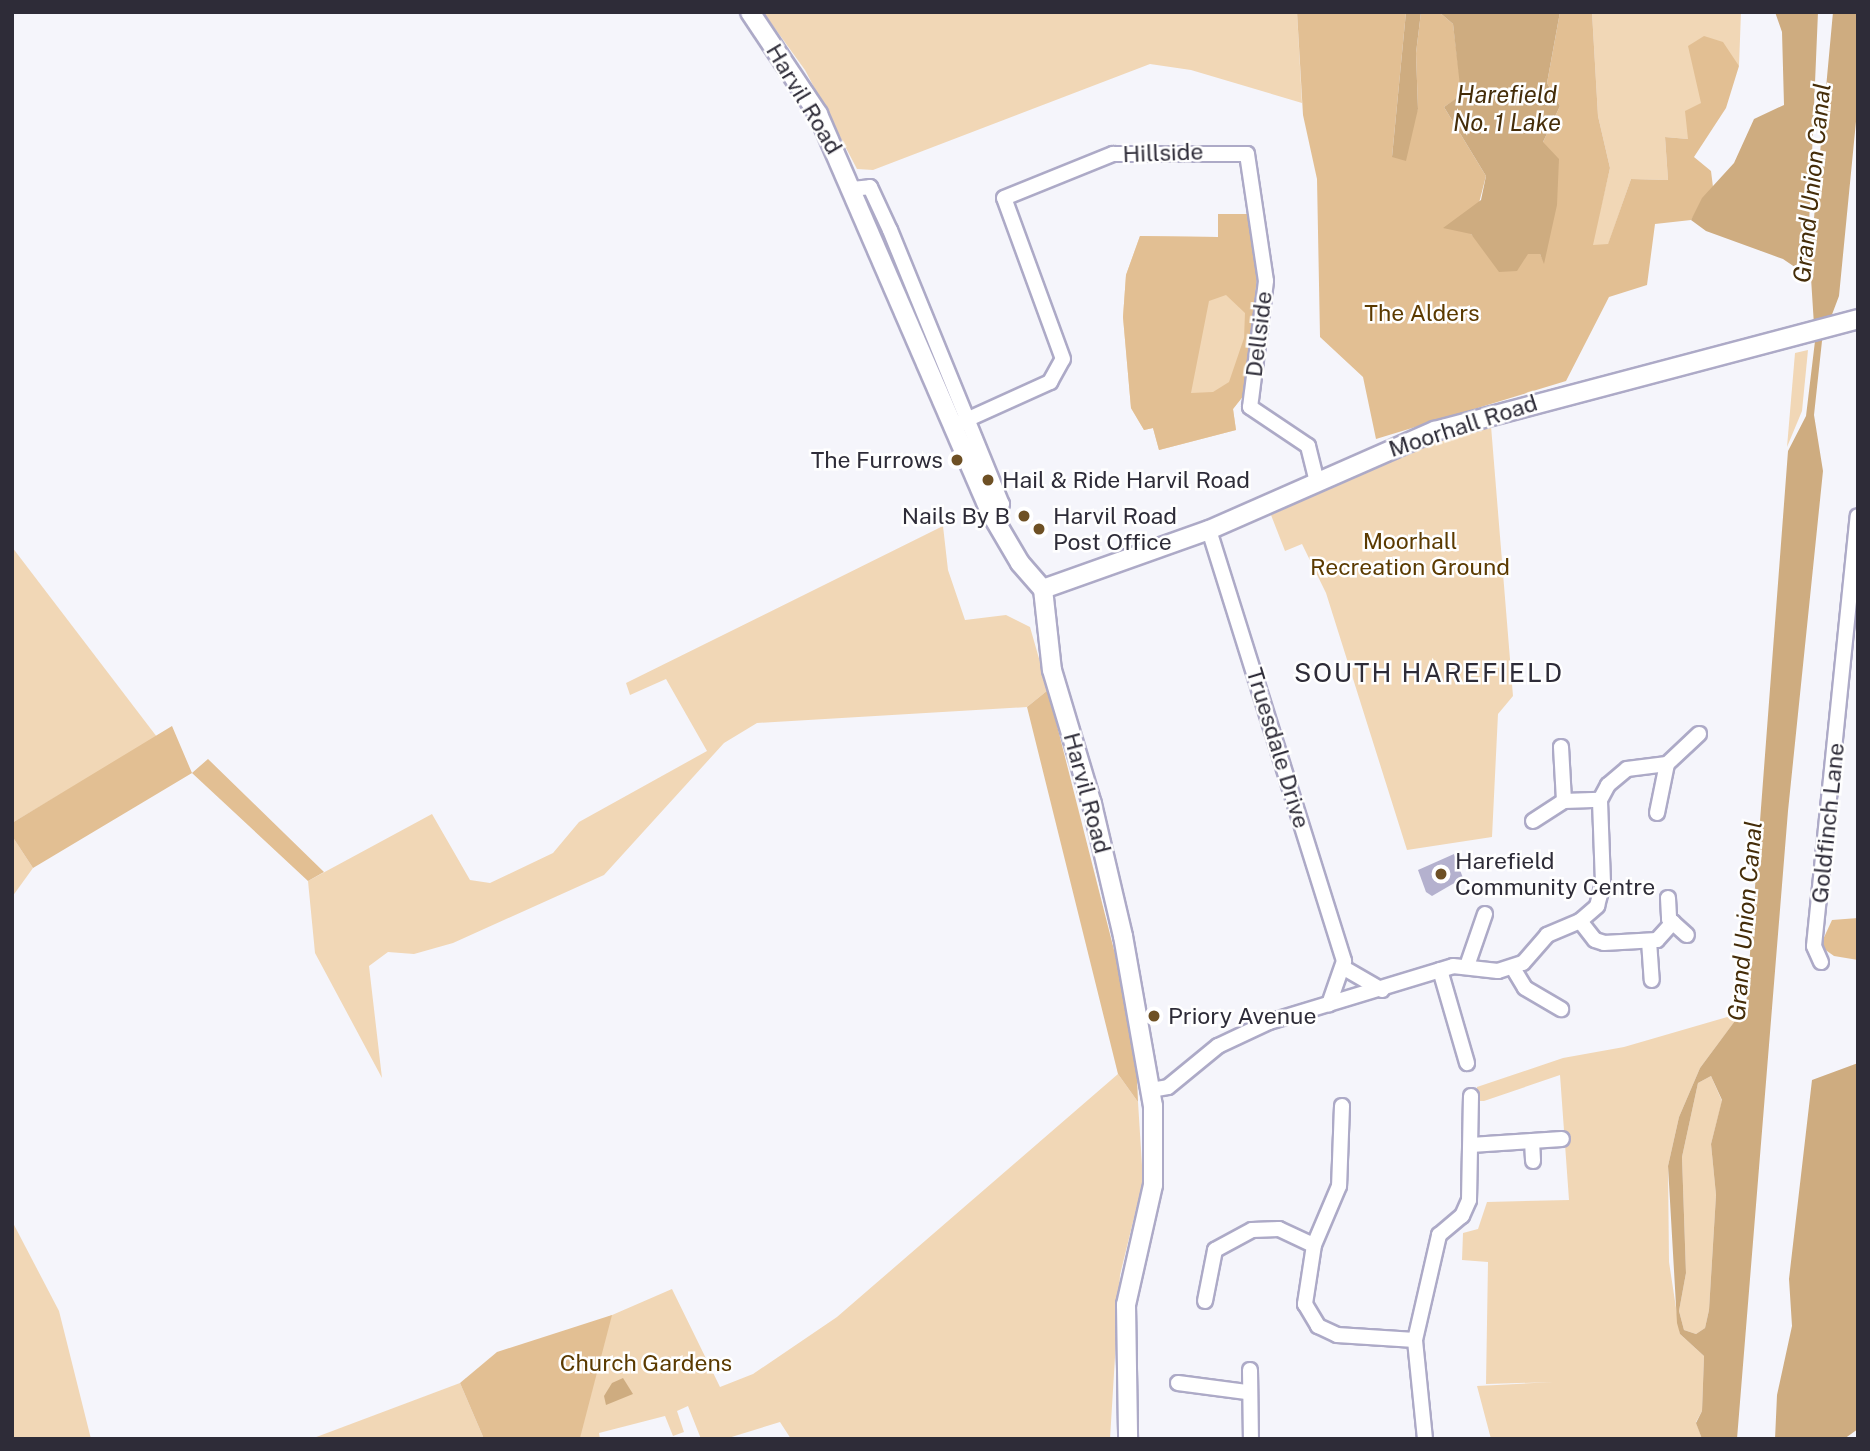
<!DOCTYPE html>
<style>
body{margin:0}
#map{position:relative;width:1870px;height:1451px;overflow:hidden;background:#f5f5fb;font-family:"Public Sans",sans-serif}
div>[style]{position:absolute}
.green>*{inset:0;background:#f1d7b6}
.forest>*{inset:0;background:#e2bf93}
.water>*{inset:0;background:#ceac80}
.building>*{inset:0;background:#b4b1ce}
.roads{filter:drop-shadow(2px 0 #adaac7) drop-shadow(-2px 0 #adaac7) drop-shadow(0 2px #adaac7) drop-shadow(0 -2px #adaac7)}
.minor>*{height:14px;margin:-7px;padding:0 7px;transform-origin:7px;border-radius:7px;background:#fff}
.tertiary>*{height:18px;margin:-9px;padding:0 9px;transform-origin:9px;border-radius:9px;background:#fff}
.dots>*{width:19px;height:19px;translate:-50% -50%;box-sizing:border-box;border:4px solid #fff;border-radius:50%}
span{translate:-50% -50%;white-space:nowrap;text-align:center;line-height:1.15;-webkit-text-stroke:5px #fff;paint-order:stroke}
.street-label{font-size:23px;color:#2e2c38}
.park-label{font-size:23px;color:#5b3a00}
.poi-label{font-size:23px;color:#2e2c38}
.right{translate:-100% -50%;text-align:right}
.left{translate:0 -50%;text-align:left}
.water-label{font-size:24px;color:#452d09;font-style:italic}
.quarter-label{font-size:26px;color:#2e2c38;letter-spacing:2px}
.frame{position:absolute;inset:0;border:14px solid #2e2c38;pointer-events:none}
</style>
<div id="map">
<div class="green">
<div style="clip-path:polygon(763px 12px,1297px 12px,1302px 103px,1191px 70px,1150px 64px,873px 170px,857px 169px,805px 70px)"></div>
<div style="clip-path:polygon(1592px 12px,1741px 12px,1739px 66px,1729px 59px,1701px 103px,1688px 139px,1665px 137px,1668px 180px,1631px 179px,1608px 245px,1592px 245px,1610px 168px,1598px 116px)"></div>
<div style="clip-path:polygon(865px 194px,869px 195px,958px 414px,863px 197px)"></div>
<div style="clip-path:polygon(1218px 214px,1258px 268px,1244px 395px,1233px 409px,1236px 430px,1159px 450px,1153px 428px,1144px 430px,1131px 408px,1123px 317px,1126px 275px,1140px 236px,1218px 237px)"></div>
<div style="clip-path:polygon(1808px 350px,1802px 411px,1787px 447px,1795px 353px)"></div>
<div style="clip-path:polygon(1491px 426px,1513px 696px,1498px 714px,1492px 837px,1407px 850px,1326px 593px,1302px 544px,1285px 551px,1271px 515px,1429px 443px)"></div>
<div style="clip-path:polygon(943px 526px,948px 570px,965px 620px,1006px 615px,1030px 627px,1048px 690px,1027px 707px,757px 723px,724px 743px,604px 875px,453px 943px,414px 954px,388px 952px,369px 966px,382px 1078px,315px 953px,308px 881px,432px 814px,470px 880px,490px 883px,553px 853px,579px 822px,707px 751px,666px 679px,630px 695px,626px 683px)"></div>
<div style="clip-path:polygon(12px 547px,157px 737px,12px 823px)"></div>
<div style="clip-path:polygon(12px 836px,33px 868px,12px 897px)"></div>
<div style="clip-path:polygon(1741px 1013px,1700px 1068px,1679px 1117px,1668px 1166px,1669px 1262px,1680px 1334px,1704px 1356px,1702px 1411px,1696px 1422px,1702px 1439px,1491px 1439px,1477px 1386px,1554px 1382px,1486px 1384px,1488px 1262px,1462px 1260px,1463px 1233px,1478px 1229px,1487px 1202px,1569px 1200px,1560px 1075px,1484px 1101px,1477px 1101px,1477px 1087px,1563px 1058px,1624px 1047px)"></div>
<div style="clip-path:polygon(1118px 1074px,1138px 1102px,1143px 1181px,1120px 1275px,1110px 1439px,791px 1439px,780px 1422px,725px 1439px,701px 1439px,688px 1406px,677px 1411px,684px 1432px,673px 1436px,665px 1416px,599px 1433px,600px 1439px,492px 1439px,465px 1379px,672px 1289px,720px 1387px,753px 1374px,837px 1317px)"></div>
<div style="clip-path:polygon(1711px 1076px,1722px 1101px,1711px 1144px,1716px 1195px,1709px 1310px,1705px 1328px,1696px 1334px,1684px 1330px,1679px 1311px,1686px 1273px,1682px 1157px,1698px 1083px)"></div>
<div style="clip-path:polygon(12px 1221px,59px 1311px,91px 1439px,12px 1439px)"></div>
<div style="clip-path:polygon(460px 1383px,484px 1439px,311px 1439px)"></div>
</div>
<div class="forest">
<div style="clip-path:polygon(1297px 12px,1406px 12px,1392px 157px,1418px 109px,1416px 53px,1421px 12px,1439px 12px,1453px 24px,1462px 95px,1444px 107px,1486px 176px,1471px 234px,1490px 254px,1540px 254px,1544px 262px,1543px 142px,1560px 106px,1547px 83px,1560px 12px,1592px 12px,1598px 116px,1610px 168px,1593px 245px,1608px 244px,1631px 179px,1668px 180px,1665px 137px,1688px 139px,1685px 111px,1701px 103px,1688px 46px,1704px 36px,1723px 42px,1739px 66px,1726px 108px,1694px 157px,1711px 171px,1713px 187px,1691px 220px,1655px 224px,1647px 285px,1609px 297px,1566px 381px,1376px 439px,1363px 377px,1320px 337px,1317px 179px,1303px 115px)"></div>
<div style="clip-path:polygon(evenodd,1218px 214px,1250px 214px,1258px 268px,1244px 395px,1233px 409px,1236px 430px,1159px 450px,1153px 428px,1144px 430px,1131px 408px,1123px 317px,1126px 275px,1140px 236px,1218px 237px,1218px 214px,1226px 295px,1245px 313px,1244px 338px,1229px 382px,1213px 392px,1191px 393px,1209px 301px,1226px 295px)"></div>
<div style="clip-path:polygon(1048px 690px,1144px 1068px,1137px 1078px,1138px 1102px,1118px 1074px,1027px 707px)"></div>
<div style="clip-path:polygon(172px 726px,192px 773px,208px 759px,324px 872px,308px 881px,192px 773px,33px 868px,12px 836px,12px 823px)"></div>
<div style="clip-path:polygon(1858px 918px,1858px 960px,1834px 956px,1820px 946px,1832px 920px)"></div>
<div style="clip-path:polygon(612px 1315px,580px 1438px,484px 1439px,460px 1383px,497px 1352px)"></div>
</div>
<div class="water">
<div style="clip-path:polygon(1406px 12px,1421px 12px,1416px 53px,1418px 109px,1406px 161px,1392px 157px)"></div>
<div style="clip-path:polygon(1439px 12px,1560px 12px,1547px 83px,1560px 106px,1543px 142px,1559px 159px,1557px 205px,1544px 264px,1540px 254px,1528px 254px,1517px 271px,1499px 272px,1471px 234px,1443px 228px,1481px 200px,1486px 176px,1444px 107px,1461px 95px,1453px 24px)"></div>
<div style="clip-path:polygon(evenodd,1775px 12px,1818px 12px,1809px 225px,1814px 218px,1833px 12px,1858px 12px,1858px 101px,1839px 296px,1822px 341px,1814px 415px,1823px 471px,1788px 811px,1737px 1439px,1702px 1439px,1696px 1423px,1702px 1411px,1704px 1356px,1680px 1334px,1677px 1323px,1668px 1166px,1679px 1117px,1700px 1068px,1746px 1006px,1788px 451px,1806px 416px,1815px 341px,1811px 278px,1783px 259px,1706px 231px,1691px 220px,1702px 198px,1734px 163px,1754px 119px,1784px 105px,1782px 32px,1775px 12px,1711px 1076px,1722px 1100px,1711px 1144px,1716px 1195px,1709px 1310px,1705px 1328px,1696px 1334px,1684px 1330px,1679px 1311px,1686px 1273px,1682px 1157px,1698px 1083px,1711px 1076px)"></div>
<div style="clip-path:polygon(1858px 1063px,1858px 1429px,1844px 1439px,1775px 1439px,1777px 1395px,1792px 1326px,1789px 1279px,1812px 1080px)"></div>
<div style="clip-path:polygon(623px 1378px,633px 1394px,606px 1405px,604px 1396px,612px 1383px)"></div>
</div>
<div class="building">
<div style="clip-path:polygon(1454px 854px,1463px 878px,1432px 896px,1426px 892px,1418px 870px)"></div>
</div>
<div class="roads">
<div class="minor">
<div style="left:852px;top:189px;width:18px;rotate:-6deg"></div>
<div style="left:870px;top:187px;width:47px;rotate:65.1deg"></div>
<div style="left:890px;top:230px;width:296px;rotate:67.8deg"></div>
<div style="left:1002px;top:504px;width:14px;rotate:146deg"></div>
<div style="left:953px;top:426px;width:107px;rotate:-24.4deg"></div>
<div style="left:1050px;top:382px;width:26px;rotate:-61deg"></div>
<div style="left:1063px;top:359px;width:171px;rotate:-110.1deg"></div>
<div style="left:1004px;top:198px;width:118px;rotate:-22deg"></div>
<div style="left:1113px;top:154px;width:134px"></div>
<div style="left:1247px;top:154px;width:128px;rotate:81.5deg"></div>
<div style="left:1266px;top:281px;width:127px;rotate:97.2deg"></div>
<div style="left:1250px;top:407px;width:70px;rotate:33.9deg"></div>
<div style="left:1308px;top:446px;width:38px;rotate:76deg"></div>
<div style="left:1209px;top:530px;width:452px;rotate:72.6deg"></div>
<div style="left:1344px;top:961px;width:46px;rotate:109.2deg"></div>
<div style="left:1561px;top:747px;width:54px;rotate:86.8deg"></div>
<div style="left:1564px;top:801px;width:36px;rotate:-2deg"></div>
<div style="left:1657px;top:813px;width:50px;rotate:-78.5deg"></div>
<div style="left:1533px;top:821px;width:37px;rotate:-33deg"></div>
<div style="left:1668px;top:898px;width:21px;rotate:87deg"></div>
<div style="left:1669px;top:919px;width:24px;rotate:42deg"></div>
<div style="left:1580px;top:921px;width:24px;rotate:52deg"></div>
<div style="left:1595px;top:940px;width:9px;rotate:18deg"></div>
<div style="left:1604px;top:943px;width:53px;rotate:-3.2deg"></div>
<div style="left:1657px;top:940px;width:24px;rotate:-48deg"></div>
<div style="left:1649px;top:941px;width:39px;rotate:86deg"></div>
<div style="left:1821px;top:962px;width:17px;rotate:-114deg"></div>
<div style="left:1814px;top:946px;width:432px;rotate:-84.2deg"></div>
<div style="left:1467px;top:966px;width:55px;rotate:-70.9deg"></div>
<div style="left:1344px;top:968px;width:44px;rotate:30.1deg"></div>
<div style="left:1513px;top:968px;width:23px;rotate:59deg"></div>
<div style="left:1525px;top:988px;width:42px;rotate:30.3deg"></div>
<div style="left:1440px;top:970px;width:97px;rotate:73.8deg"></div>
<div style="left:1151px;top:1090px;width:17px;rotate:-10deg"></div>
<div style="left:1168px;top:1087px;width:65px;rotate:-39.4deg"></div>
<div style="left:1218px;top:1046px;width:56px;rotate:-25.2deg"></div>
<div style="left:1269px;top:1022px;width:192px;rotate:-16.9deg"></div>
<div style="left:1453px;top:966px;width:45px;rotate:6.3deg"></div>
<div style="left:1498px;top:971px;width:26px;rotate:-18deg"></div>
<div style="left:1523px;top:963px;width:37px;rotate:-49deg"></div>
<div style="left:1547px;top:935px;width:36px;rotate:-23deg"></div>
<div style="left:1580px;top:921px;width:23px;rotate:-41deg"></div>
<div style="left:1597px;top:906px;width:24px;rotate:-75deg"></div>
<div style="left:1603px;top:883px;width:83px;rotate:-92.1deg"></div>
<div style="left:1600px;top:800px;width:17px;rotate:-62deg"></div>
<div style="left:1608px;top:785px;width:25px;rotate:-40deg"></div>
<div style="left:1627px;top:769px;width:40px;rotate:-7.1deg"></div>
<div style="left:1667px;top:764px;width:44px;rotate:-43.2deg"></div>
<div style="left:1342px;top:1106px;width:80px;rotate:92.1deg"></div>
<div style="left:1339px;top:1186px;width:64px;rotate:113deg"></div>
<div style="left:1314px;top:1245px;width:60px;rotate:98.7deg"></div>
<div style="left:1305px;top:1304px;width:26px;rotate:59deg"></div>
<div style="left:1318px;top:1326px;width:21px;rotate:25deg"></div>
<div style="left:1337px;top:1335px;width:78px;rotate:3.7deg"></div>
<div style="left:1532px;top:1141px;width:20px;rotate:87deg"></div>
<div style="left:1471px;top:1145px;width:91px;rotate:-3.8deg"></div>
<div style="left:1205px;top:1301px;width:52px;rotate:-78.9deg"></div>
<div style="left:1215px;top:1250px;width:42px;rotate:-28.4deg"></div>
<div style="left:1252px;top:1230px;width:27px;rotate:-2deg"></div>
<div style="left:1279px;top:1229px;width:38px;rotate:25deg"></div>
<div style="left:1250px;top:1370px;width:69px;rotate:89.2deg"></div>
<div style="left:1178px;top:1383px;width:69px;rotate:7.5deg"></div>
<div style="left:1425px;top:1439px;width:100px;rotate:-95.8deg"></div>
<div style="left:1415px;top:1340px;width:108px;rotate:-77.1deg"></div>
<div style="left:1439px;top:1235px;width:30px;rotate:-40deg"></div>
<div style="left:1462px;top:1216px;width:17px;rotate:-66deg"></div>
<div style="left:1469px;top:1200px;width:104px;rotate:-88.9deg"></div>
</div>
<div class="tertiary">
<div style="left:750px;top:12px;width:123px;rotate:56.3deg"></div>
<div style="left:818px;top:114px;width:434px;rotate:66.6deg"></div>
<div style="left:990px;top:512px;width:59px;rotate:59.5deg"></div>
<div style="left:1020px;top:563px;width:35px;rotate:49deg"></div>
<div style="left:1043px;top:589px;width:81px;rotate:83.7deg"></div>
<div style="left:1052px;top:670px;width:140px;rotate:73.4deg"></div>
<div style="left:1092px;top:804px;width:136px;rotate:76.8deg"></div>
<div style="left:1123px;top:936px;width:173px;rotate:80deg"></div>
<div style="left:1153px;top:1106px;width:79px;rotate:90deg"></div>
<div style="left:1153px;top:1185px;width:123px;rotate:102.7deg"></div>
<div style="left:1126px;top:1305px;width:134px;rotate:89.1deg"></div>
<div style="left:1043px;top:589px;width:176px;rotate:-19.6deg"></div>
<div style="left:1209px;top:530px;width:247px;rotate:-23.7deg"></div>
<div style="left:1435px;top:431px;width:438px;rotate:-14.8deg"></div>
</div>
</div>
<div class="dots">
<div style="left:957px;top:460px;background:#6e5024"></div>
<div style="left:988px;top:480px;background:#6e5024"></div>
<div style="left:1024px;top:516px;background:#6e5024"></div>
<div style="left:1039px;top:529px;background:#6e5024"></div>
<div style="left:1441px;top:874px;background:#6e5024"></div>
<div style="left:1154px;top:1016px;background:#6e5024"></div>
</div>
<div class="street-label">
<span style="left:804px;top:99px;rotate:59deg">Harvil Road</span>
<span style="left:1163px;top:153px;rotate:-2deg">Hillside</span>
<span style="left:1259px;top:334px;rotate:-83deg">Dellside</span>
<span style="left:1463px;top:426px;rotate:-18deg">Moorhall Road</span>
<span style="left:1278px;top:748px;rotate:73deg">Truesdale Drive</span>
<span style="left:1087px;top:793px;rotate:75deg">Harvil Road</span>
<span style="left:1828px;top:823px;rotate:-84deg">Goldfinch Lane</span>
</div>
<div class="park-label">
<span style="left:1422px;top:313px">The Alders</span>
<span style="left:1410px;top:554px">Moorhall<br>Recreation Ground</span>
<span style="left:646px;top:1363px">Church Gardens</span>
</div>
<div class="poi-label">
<span class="right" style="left:943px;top:460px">The Furrows</span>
<span class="left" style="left:1002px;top:480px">Hail &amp; Ride Harvil Road</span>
<span class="right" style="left:1010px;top:516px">Nails By B</span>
<span class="left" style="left:1053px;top:529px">Harvil Road<br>Post Office</span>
<span class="left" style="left:1455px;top:874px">Harefield<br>Community Centre</span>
<span class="left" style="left:1168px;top:1016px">Priory Avenue</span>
</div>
<div class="water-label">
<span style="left:1507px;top:109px">Harefield<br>No. 1 Lake</span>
<span style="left:1812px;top:183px;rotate:-84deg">Grand Union Canal</span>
<span style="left:1745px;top:921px;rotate:-85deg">Grand Union Canal</span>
</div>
<div class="quarter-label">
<span style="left:1429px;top:673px">SOUTH HAREFIELD</span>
</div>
<div class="frame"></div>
</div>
